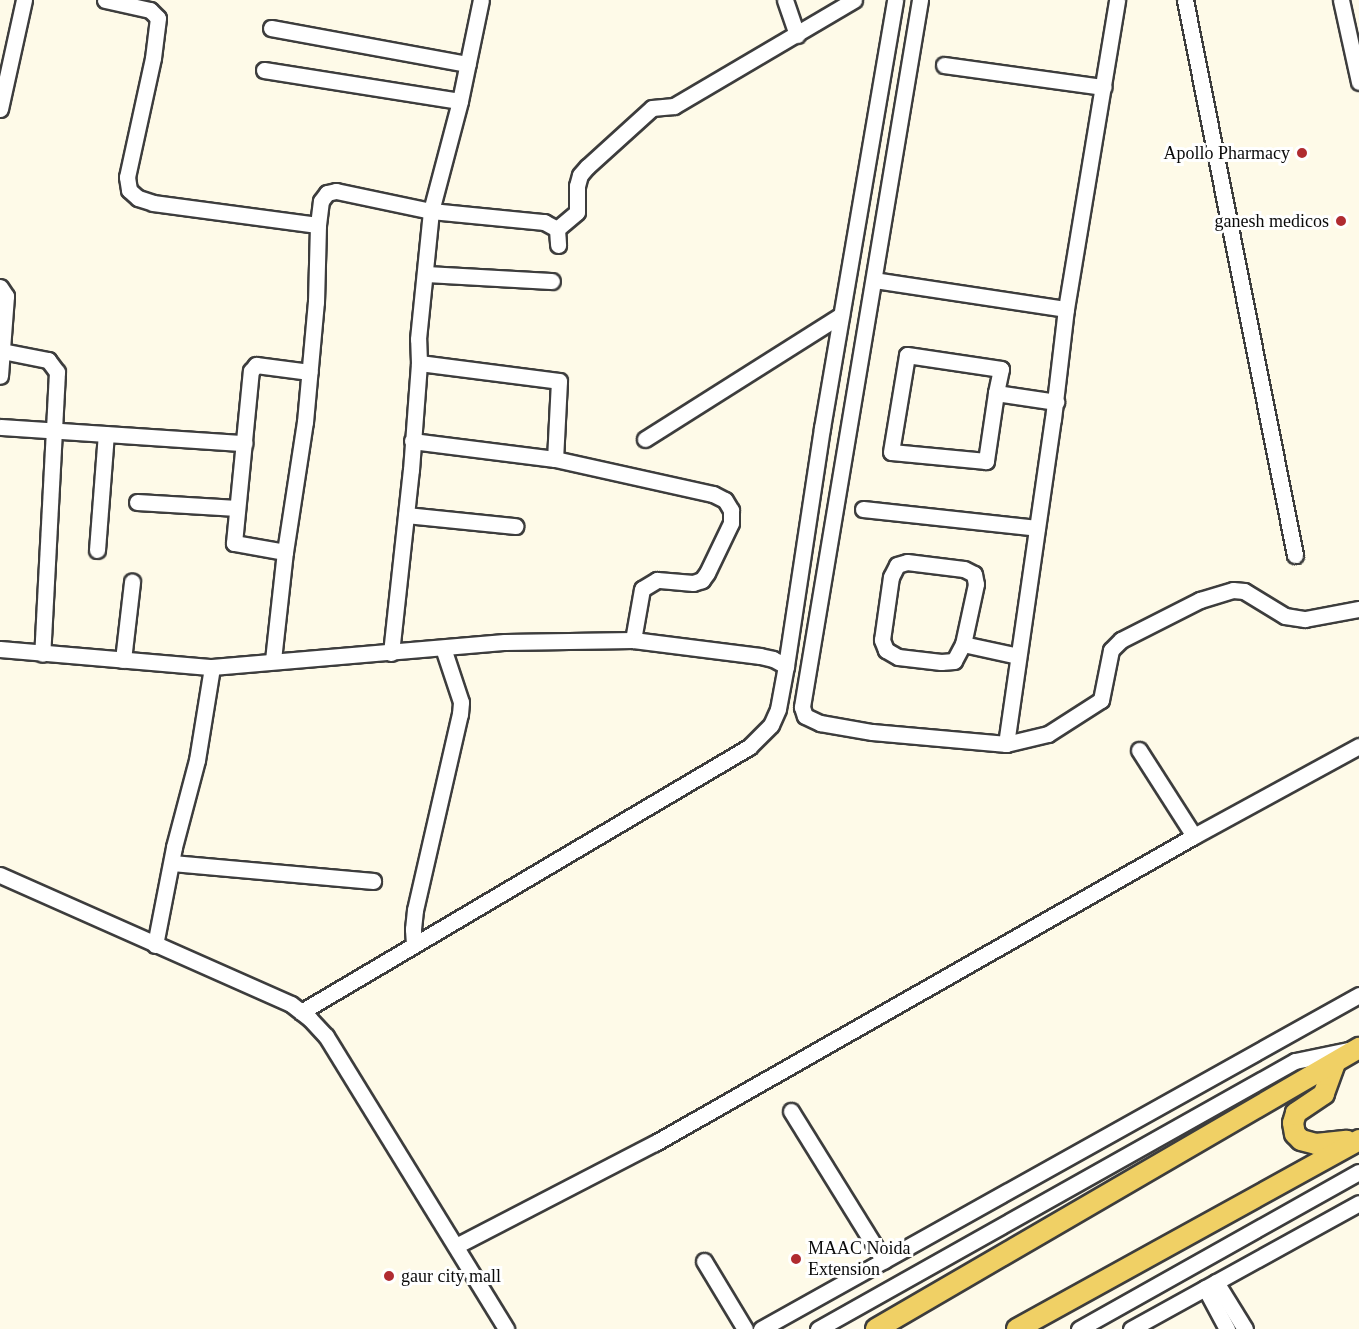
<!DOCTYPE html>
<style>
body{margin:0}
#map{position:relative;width:1359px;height:1329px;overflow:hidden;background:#fefae8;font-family:Georgia,serif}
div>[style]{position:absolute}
.roads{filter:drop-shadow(2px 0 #3d3d3d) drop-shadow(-2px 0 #3d3d3d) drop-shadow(0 2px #3d3d3d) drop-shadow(0 -2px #3d3d3d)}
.minor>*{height:15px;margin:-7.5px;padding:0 7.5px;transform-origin:7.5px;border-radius:7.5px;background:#fff}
.major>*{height:20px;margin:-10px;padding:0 10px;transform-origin:10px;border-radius:10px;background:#f0d065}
.dots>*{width:16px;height:16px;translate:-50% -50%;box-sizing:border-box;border:3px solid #fff;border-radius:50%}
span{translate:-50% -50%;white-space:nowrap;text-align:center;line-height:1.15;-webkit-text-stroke:6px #fff;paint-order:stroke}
.poi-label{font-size:18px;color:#0a0a0a}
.right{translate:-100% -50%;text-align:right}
.left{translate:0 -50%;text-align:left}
</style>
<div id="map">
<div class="roads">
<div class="minor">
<div style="left:105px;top:0;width:46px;rotate:12.5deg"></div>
<div style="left:150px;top:10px;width:11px;rotate:45deg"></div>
<div style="left:158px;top:18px;width:40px;rotate:97.1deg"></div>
<div style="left:153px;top:58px;width:122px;rotate:102.3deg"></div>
<div style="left:127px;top:177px;width:13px;rotate:81deg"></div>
<div style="left:129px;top:190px;width:12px;rotate:42deg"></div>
<div style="left:138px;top:198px;width:16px;rotate:18deg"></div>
<div style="left:153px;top:203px;width:166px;rotate:7.6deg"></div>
<div style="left:785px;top:0;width:37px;rotate:71deg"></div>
<div style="left:920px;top:0;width:717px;rotate:99.48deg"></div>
<div style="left:802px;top:707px;width:9px;rotate:72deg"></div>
<div style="left:805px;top:716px;width:17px;rotate:25deg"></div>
<div style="left:820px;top:723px;width:53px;rotate:9.8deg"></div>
<div style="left:872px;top:732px;width:135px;rotate:5.1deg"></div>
<div style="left:1006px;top:744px;width:43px;rotate:-13.4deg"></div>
<div style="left:1048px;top:734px;width:63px;rotate:-32.7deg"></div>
<div style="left:1101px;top:700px;width:51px;rotate:-78.7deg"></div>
<div style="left:1111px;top:650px;width:14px;rotate:-45deg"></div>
<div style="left:1121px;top:640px;width:89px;rotate:-26.9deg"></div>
<div style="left:1200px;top:600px;width:34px;rotate:-17deg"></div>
<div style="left:1233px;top:590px;width:11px;rotate:5deg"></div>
<div style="left:1244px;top:591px;width:48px;rotate:31.4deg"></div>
<div style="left:1285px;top:616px;width:20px;rotate:9deg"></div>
<div style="left:1305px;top:619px;width:55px;rotate:-10.5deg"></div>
<div style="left:1185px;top:0;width:566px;rotate:78.79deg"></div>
<div style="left:1341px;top:0;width:84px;rotate:77.6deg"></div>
<div style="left:271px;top:28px;width:200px;rotate:10.4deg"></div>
<div style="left:944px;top:65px;width:161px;rotate:7.9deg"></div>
<div style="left:264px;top:70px;width:198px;rotate:9deg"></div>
<div style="left:0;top:109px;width:112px;rotate:-77.6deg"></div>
<div style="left:557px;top:229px;width:26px;rotate:-40deg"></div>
<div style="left:577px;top:212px;width:26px;rotate:-90deg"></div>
<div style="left:577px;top:186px;width:11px;rotate:-75deg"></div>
<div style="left:580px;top:175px;width:11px;rotate:-49deg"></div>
<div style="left:587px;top:167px;width:88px;rotate:-42.2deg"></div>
<div style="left:652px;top:108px;width:22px;rotate:-5deg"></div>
<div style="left:674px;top:106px;width:209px;rotate:-30.5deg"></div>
<div style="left:425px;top:274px;width:127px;rotate:3.2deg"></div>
<div style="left:874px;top:280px;width:194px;rotate:8.6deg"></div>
<div style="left:0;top:287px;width:11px;rotate:56deg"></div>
<div style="left:6px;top:296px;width:80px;rotate:94.3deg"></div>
<div style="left:2px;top:351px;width:47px;rotate:11.1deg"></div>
<div style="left:48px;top:360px;width:15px;rotate:53deg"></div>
<div style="left:57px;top:372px;width:282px;rotate:93deg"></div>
<div style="left:419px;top:363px;width:141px;rotate:7.3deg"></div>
<div style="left:559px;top:381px;width:78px;rotate:92.9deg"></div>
<div style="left:996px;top:393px;width:69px;rotate:98.4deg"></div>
<div style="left:986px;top:461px;width:95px;rotate:-174.6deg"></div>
<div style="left:891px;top:452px;width:98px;rotate:-80.6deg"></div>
<div style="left:907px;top:355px;width:95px;rotate:8.5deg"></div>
<div style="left:1001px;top:369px;width:25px;rotate:102deg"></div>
<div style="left:996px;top:393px;width:61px;rotate:8.5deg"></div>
<div style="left:0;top:427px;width:245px;rotate:3.8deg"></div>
<div style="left:645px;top:439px;width:232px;rotate:-32.3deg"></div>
<div style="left:412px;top:441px;width:144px;rotate:7.2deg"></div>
<div style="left:555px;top:459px;width:162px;rotate:12.5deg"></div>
<div style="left:713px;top:494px;width:13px;rotate:27deg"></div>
<div style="left:725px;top:500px;width:12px;rotate:59deg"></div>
<div style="left:731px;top:510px;width:13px;rotate:90deg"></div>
<div style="left:731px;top:523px;width:55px;rotate:115.6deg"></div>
<div style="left:707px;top:573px;width:9px;rotate:126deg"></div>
<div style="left:702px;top:580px;width:9px;rotate:162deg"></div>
<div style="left:693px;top:583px;width:36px;rotate:-175deg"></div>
<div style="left:657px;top:580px;width:17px;rotate:149deg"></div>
<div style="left:642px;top:589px;width:52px;rotate:100deg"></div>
<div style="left:137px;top:502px;width:100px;rotate:3.4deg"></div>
<div style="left:863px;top:509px;width:175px;rotate:6.2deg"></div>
<div style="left:406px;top:515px;width:110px;rotate:5.8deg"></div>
<div style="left:97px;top:550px;width:116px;rotate:-85.6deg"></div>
<div style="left:285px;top:552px;width:52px;rotate:-170deg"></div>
<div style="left:234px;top:543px;width:173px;rotate:-84.4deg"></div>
<div style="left:251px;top:371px;width:8px;rotate:-50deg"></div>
<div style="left:256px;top:365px;width:54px;rotate:7.4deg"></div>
<div style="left:907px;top:562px;width:57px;rotate:7deg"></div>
<div style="left:964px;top:569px;width:11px;rotate:27deg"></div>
<div style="left:974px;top:574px;width:10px;rotate:79deg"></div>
<div style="left:976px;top:584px;width:61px;rotate:102.2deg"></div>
<div style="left:963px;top:644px;width:19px;rotate:118deg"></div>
<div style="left:954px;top:661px;width:13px;rotate:176deg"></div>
<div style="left:941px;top:662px;width:43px;rotate:-173.4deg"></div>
<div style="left:898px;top:657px;width:14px;rotate:-150deg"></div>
<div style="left:886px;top:650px;width:11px;rotate:-112deg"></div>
<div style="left:882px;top:640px;width:64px;rotate:-81.9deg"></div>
<div style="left:891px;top:577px;width:13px;rotate:-63deg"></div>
<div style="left:897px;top:565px;width:10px;rotate:-17deg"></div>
<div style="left:963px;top:644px;width:56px;rotate:12.3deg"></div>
<div style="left:0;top:649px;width:213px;rotate:4.9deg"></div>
<div style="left:212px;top:667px;width:294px;rotate:-4.9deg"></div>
<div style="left:505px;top:642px;width:128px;rotate:-0.9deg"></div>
<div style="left:633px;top:640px;width:128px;rotate:7.2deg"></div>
<div style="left:760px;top:656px;width:13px;rotate:13deg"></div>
<div style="left:773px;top:659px;width:15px;rotate:28deg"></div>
<div style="left:391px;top:653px;width:184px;rotate:-83.8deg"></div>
<div style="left:411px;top:470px;width:107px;rotate:-85.7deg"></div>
<div style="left:419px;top:363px;width:24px;rotate:-92deg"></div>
<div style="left:418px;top:339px;width:129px;rotate:-84.2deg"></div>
<div style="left:431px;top:211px;width:114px;rotate:-75.2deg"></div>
<div style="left:460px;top:101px;width:103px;rotate:-78.3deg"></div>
<div style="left:123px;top:660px;width:79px;rotate:-83.4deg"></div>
<div style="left:273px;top:660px;width:109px;rotate:-83.7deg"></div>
<div style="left:285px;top:552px;width:132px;rotate:-81.3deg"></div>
<div style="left:305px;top:422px;width:121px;rotate:-84.8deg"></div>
<div style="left:316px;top:302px;width:77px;rotate:-88.5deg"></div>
<div style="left:318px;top:225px;width:24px;rotate:-83deg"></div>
<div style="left:321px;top:201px;width:10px;rotate:-53deg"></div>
<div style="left:327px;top:193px;width:9px;rotate:-13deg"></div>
<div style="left:336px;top:191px;width:97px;rotate:11.9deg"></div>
<div style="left:431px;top:211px;width:114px;rotate:5.6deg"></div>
<div style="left:544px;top:222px;width:15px;rotate:28deg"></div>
<div style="left:557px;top:229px;width:16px;rotate:86deg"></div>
<div style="left:1006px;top:744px;width:328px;rotate:-81.8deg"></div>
<div style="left:1053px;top:419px;width:111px;rotate:-83.3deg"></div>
<div style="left:1066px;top:309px;width:313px;rotate:-80.6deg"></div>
<div style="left:1139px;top:750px;width:102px;rotate:57.4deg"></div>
<div style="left:172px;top:863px;width:202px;rotate:5.1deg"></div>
<div style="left:0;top:875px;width:318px;rotate:23.9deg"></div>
<div style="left:291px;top:1004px;width:24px;rotate:38deg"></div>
<div style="left:310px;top:1019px;width:23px;rotate:47deg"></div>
<div style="left:326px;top:1036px;width:344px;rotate:58.4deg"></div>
<div style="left:414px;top:944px;width:15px;rotate:-94deg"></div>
<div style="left:413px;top:929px;width:19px;rotate:-84deg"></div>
<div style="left:415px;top:910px;width:201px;rotate:-77.1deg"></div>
<div style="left:460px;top:714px;width:12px;rotate:-85deg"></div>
<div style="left:461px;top:702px;width:57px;rotate:-108.4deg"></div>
<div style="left:155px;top:945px;width:100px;rotate:-79deg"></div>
<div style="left:174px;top:847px;width:90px;rotate:-75.2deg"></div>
<div style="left:197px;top:760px;width:94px;rotate:-80.8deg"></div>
<div style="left:301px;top:1012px;width:521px;rotate:-30.61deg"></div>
<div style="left:749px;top:747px;width:31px;rotate:-45deg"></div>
<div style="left:771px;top:725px;width:17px;rotate:-66deg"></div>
<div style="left:778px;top:709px;width:44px;rotate:-79.5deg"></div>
<div style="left:786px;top:666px;width:241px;rotate:-81.4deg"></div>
<div style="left:822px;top:428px;width:434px;rotate:-80.3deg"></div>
<div style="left:791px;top:1111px;width:176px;rotate:58.2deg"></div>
<div style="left:456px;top:1246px;width:224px;rotate:-27.4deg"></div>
<div style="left:655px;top:1143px;width:620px;rotate:-29.66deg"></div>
<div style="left:1194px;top:836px;width:188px;rotate:-28.6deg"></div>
<div style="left:704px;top:1261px;width:79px;rotate:58.9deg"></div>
<div style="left:1216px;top:1282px;width:55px;rotate:58.3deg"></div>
<div style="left:1205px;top:1288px;width:47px;rotate:61.8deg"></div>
<div style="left:761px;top:1329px;width:685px;rotate:-29.18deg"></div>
<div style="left:818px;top:1329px;width:547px;rotate:-29.33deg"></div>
<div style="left:1295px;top:1061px;width:59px;rotate:-11.7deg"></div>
<div style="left:1079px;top:1329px;width:321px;rotate:-29.3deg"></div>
<div style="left:1131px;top:1329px;width:260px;rotate:-28.9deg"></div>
</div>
<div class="major">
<div style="left:1335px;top:1063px;width:33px;rotate:110deg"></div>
<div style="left:1324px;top:1094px;width:34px;rotate:146deg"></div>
<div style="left:1296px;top:1113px;width:10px;rotate:107deg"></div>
<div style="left:1293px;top:1123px;width:11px;rotate:80deg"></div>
<div style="left:1295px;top:1134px;width:8px;rotate:45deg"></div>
<div style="left:1301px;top:1140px;width:16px;rotate:15deg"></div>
<div style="left:1316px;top:1144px;width:31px;rotate:-6deg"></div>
<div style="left:876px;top:1329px;width:559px;rotate:-30.19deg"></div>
<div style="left:1017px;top:1329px;width:391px;rotate:-28.9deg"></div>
</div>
</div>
<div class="dots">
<div style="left:1302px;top:153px;background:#b02b30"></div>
<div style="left:1341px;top:221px;background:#b02b30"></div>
<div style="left:796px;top:1259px;background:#b02b30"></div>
<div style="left:389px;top:1276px;background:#b02b30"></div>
</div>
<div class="poi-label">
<span class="right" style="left:1290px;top:153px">Apollo Pharmacy</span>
<span class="right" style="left:1329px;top:221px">ganesh medicos</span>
<span class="left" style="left:808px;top:1259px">MAAC Noida<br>Extension</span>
<span class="left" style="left:401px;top:1276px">gaur city mall</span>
</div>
</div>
